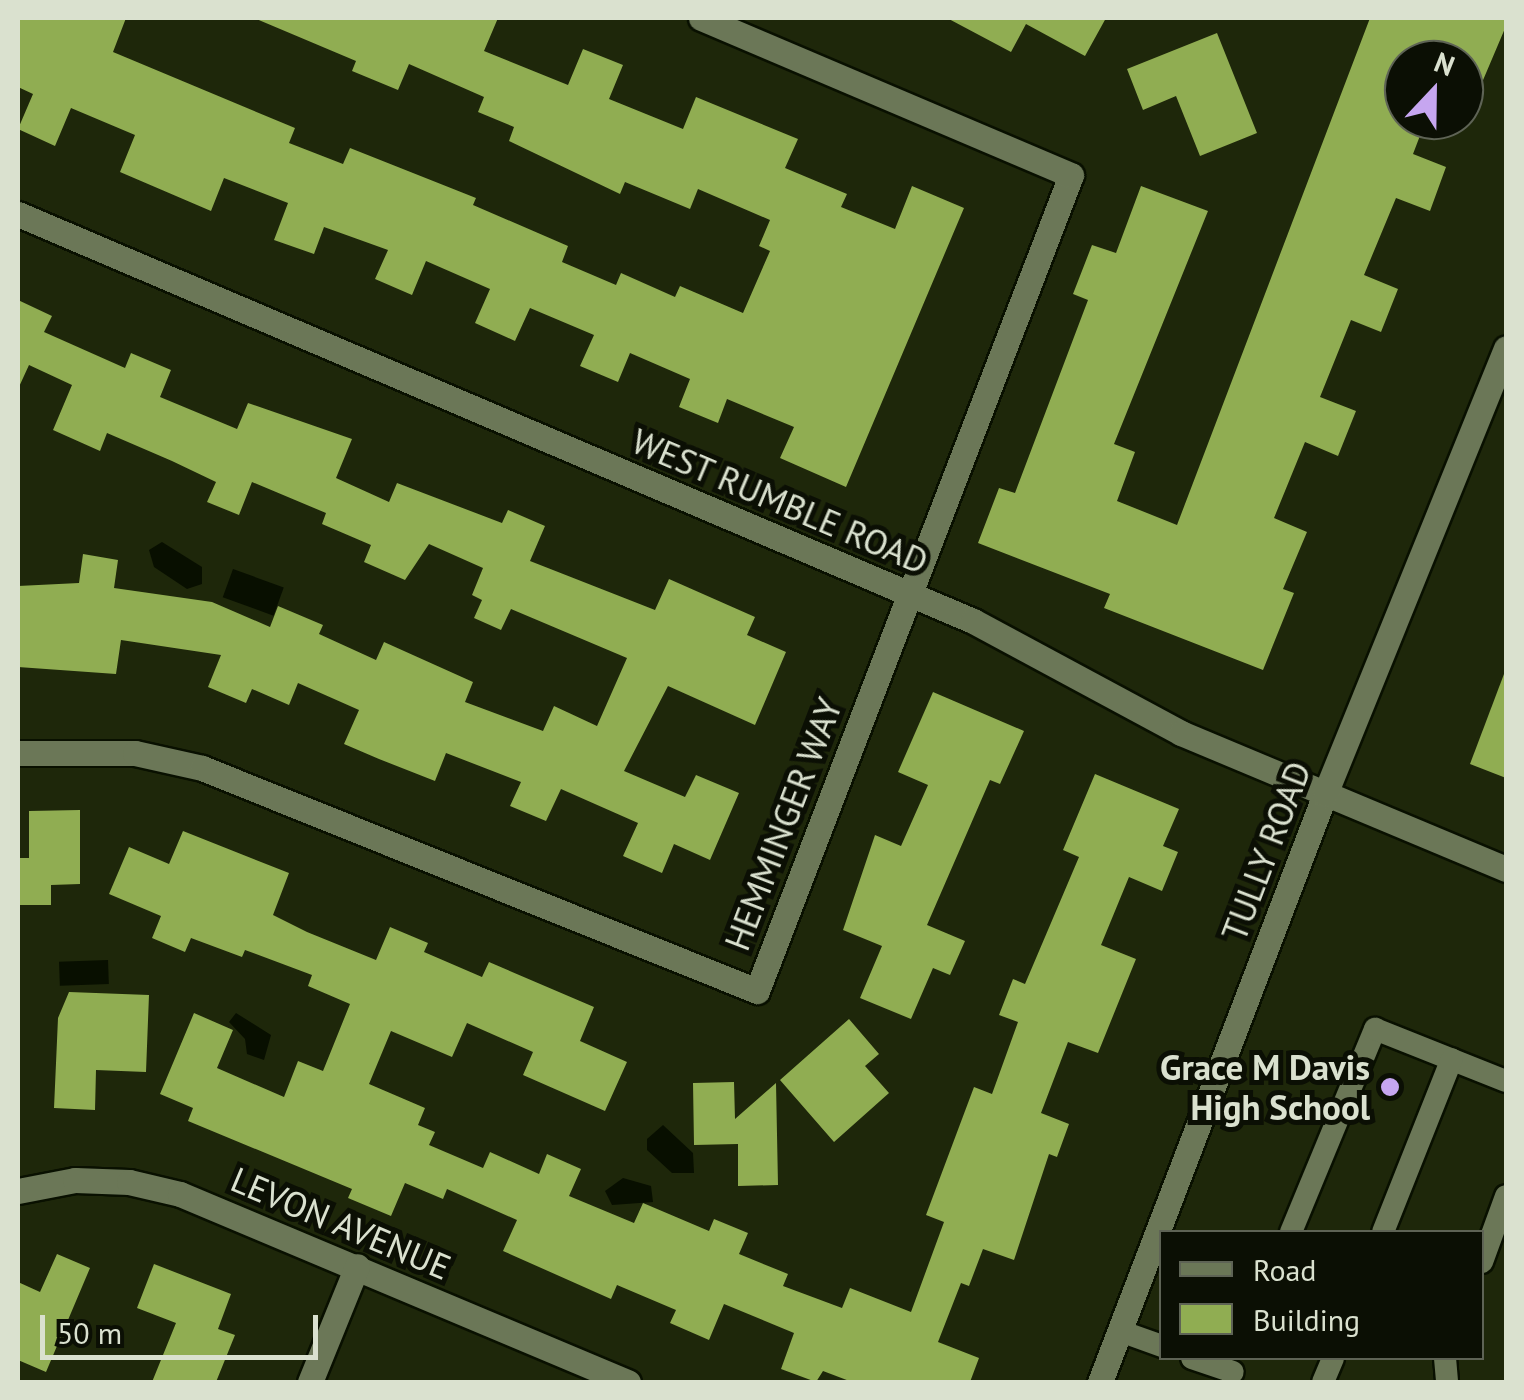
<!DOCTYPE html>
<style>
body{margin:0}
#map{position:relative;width:1524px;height:1400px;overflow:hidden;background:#1e270a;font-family:"PT Sans",sans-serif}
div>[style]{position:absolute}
.water>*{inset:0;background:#080f00;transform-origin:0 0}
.building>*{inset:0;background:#90ad52}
.roads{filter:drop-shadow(2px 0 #091000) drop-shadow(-2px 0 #091000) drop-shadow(0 2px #091000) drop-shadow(0 -2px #091000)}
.lane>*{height:22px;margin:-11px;padding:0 11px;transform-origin:11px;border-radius:11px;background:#6b7757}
.street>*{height:25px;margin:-12.5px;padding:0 12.5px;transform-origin:12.5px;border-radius:12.5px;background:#6b7757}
.secondary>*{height:25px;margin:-12.5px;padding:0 12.5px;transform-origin:12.5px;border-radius:12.5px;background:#6b7757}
.dots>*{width:28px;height:28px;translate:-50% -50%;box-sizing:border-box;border:5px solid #0b0f04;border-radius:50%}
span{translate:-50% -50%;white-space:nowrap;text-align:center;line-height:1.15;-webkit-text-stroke:10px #0b0f04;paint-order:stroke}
.street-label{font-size:35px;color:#dae1cf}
.poi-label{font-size:35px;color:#dae1cf;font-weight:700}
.right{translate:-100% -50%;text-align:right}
.frame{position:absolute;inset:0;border:20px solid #dae1cf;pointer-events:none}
.legend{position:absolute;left:1159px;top:1230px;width:325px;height:130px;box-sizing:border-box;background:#0b0f04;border:2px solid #5e6355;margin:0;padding:12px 18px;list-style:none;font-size:30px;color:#dae1cf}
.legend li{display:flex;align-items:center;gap:20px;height:50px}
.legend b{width:50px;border:2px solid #5e6355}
.north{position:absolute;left:1384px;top:40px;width:100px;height:100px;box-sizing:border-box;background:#0b0f04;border:2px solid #5e6355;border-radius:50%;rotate:22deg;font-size:28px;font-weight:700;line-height:40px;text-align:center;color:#dae1cf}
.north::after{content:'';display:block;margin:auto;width:35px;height:45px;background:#c6a6f0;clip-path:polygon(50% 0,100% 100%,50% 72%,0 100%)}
.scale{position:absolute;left:40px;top:1315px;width:278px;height:45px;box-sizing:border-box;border:5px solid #dae1cf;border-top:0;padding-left:12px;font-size:30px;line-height:35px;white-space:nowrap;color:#dae1cf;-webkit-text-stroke:8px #0b0f04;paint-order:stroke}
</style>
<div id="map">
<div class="water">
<div style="clip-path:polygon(162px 542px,202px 567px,202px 584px,187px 589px,154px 567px,149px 550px)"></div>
<div style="left:233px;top:569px;width:54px;height:30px;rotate:20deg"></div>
<div style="left:108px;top:960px;width:24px;height:49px;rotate:88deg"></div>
<div style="clip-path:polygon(236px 1013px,271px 1035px,264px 1060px,247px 1054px,245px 1039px,229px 1022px)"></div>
<div style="clip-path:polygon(663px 1125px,693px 1153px,694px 1173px,672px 1173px,647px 1150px,647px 1139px)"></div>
<div style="clip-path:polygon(623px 1178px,651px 1186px,653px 1202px,612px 1205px,605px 1191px)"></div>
</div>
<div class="building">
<div style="clip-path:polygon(18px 18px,126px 18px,113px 52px,295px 128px,289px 143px,343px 164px,350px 148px,476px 198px,473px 205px,568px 246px,562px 262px,616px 285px,621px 273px,675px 297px,680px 286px,743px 313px,770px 251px,759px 246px,770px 220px,698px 189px,690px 209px,625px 182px,620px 194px,509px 141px,514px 127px,478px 112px,484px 97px,409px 64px,398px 90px,352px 71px,356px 61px,254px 18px,498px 18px,484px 51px,568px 85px,583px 49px,623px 65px,609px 99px,683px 129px,696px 97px,798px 139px,785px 168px,847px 194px,841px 207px,895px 229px,912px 186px,964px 208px,846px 487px,780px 458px,794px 427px,727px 399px,718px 423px,679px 407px,690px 379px,630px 353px,618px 382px,580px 366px,594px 335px,530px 308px,515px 341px,475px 323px,490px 289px,426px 261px,412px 295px,375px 279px,388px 250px,324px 227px,314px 254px,274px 240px,288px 203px,224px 178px,211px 211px,120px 172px,135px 135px,71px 108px,55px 146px,18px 129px,33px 94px,18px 87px)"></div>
<div style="clip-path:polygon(947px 18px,1106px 18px,1085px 56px,1026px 24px,1011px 52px)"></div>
<div style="clip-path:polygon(1370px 18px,1506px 18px,1506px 26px,1464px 125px,1464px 60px,1404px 60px,1404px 120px,1426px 120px,1413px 154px,1446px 167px,1430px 211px,1396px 198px,1364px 275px,1398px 289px,1381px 332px,1351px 320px,1320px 397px,1356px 411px,1338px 456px,1305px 442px,1274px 518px,1307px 532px,1283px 589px,1294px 593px,1263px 670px,1104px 608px,1110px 594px,978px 543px,999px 488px,1015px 493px,1088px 300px,1073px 294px,1092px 245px,1116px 253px,1141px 186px,1208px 211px,1114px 444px,1135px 452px,1117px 501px,1177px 525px)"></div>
<div style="clip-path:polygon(1217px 33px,1257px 133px,1200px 156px,1176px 96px,1143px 110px,1127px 69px)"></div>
<div style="clip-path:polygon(18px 300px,52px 316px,44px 332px,125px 368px,131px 353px,171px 370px,160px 397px,237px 429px,248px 403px,352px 439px,336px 478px,389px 502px,397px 483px,502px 523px,508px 510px,545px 526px,530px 561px,655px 610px,669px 579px,755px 617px,747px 635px,786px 652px,755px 725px,668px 686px,624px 771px,685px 797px,696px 775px,739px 793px,710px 860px,674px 844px,662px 873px,623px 856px,638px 823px,561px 789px,546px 821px,510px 806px,521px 782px,446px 753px,435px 781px,379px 759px,344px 744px,359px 710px,298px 683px,289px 705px,252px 689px,246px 703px,208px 687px,221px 655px,121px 640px,116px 674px,18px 667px,18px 586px,79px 583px,83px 554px,118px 560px,114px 588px,212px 602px,270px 627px,278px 606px,323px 625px,319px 634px,376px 660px,384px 642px,473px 682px,465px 702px,543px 731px,554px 706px,597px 726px,627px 658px,511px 609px,501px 630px,474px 618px,482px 600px,472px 595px,483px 568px,429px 544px,405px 580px,364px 562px,371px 545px,322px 524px,326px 513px,252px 482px,239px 515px,207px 502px,216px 482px,172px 461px,107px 433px,100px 451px,53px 430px,72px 385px,29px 365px,18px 389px)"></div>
<div style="clip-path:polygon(1504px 674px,1506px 675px,1506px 778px,1470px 764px)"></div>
<div style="clip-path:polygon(933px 692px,1024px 731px,1000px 784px,990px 780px,927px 925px,965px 941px,950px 975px,933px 968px,911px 1019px,860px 998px,882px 946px,843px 930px,875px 835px,901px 846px,928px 785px,898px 772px)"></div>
<div style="clip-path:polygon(1095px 774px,1179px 809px,1163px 846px,1178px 852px,1162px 891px,1129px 877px,1101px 945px,1136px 959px,1098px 1053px,1068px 1042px,1041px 1113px,1069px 1124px,1057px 1157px,1049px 1154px,1014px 1260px,983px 1249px,969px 1286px,961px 1283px,938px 1342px,979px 1358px,970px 1382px,852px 1382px,823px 1371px,816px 1382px,781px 1369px,794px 1333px,724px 1304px,709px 1340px,670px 1323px,676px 1310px,617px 1285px,611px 1299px,503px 1251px,517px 1220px,447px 1189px,443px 1199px,405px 1183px,391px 1216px,348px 1198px,352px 1189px,188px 1121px,193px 1108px,160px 1094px,194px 1013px,233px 1030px,217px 1068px,284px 1097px,298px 1061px,323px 1071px,350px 1004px,308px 986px,312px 975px,245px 950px,242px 957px,191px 938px,185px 952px,152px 938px,161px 916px,109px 894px,129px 847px,169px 864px,183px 831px,289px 873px,273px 915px,307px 932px,376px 960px,390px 927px,428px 943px,424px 952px,482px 977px,489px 962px,594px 1007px,580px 1041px,627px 1062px,605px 1111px,523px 1075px,533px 1052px,467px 1023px,452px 1057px,391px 1031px,369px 1084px,425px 1108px,418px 1125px,435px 1132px,429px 1145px,483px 1168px,490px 1152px,539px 1174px,547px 1154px,581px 1169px,569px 1196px,634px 1223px,643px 1203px,709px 1231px,714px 1219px,748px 1233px,739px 1254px,788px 1274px,783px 1286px,842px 1308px,850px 1288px,911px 1312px,944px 1222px,926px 1215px,974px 1087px,992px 1094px,1018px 1022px,999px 1015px,1013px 979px,1025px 984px,1079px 857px,1063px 850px)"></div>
<div style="clip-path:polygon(80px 810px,80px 884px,51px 885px,51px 905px,18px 905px,18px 858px,29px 858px,29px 811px)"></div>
<div style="clip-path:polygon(69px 992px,149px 995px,146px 1072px,96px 1070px,95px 1110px,54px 1108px,58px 1018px)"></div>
<div style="clip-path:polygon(849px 1019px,879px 1054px,865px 1066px,889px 1093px,834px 1142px,780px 1080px)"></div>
<div style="clip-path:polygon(734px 1082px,735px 1119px,776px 1083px,778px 1185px,738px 1186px,738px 1144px,694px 1145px,693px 1083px)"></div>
<div style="clip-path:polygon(57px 1254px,90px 1268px,46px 1372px,18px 1360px,18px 1282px,40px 1292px)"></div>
<div style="clip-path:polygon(154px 1264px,231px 1294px,218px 1329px,235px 1335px,216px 1382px,152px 1382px,176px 1323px,137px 1308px)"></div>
</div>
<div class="roads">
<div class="lane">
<div style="left:1291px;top:1232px;width:220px;rotate:-67.5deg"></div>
<div style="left:1375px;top:1029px;width:141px;rotate:21.7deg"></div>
<div style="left:1383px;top:1232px;width:186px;rotate:-68.3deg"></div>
<div style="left:1482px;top:1262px;width:70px;rotate:-70deg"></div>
<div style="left:1120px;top:1331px;width:45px;rotate:19.7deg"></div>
<div style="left:1192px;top:1358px;width:43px;rotate:18.9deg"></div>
<div style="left:1445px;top:1358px;width:24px;rotate:85deg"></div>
<div style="left:1323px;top:1382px;width:26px;rotate:-67deg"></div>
</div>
<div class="street">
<div style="left:18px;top:753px;width:117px"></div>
<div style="left:135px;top:753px;width:69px;rotate:12.6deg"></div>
<div style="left:202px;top:768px;width:598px;rotate:21.89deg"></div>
<div style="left:757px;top:991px;width:874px;rotate:-68.95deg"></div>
<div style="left:1071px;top:175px;width:402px;rotate:-157deg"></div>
<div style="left:18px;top:1191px;width:58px;rotate:-10.9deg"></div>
<div style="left:75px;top:1180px;width:54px;rotate:2.1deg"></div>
<div style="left:129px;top:1182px;width:52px;rotate:13.2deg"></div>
<div style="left:180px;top:1194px;width:486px;rotate:22.8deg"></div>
<div style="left:310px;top:1382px;width:125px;rotate:-67.9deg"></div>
</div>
<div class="secondary">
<div style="left:18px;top:214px;width:1038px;rotate:23.08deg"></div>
<div style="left:973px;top:621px;width:236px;rotate:28.3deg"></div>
<div style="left:1181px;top:733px;width:352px;rotate:22.7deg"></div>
<div style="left:1100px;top:1382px;width:630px;rotate:-69.06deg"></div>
<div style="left:1325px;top:794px;width:481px;rotate:-67.9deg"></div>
</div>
</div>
<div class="dots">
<div style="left:1390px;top:1087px;background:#c6a6f0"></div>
</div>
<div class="street-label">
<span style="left:780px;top:501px;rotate:23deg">WEST RUMBLE ROAD</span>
<span style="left:783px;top:824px;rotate:-69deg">HEMMINGER WAY</span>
<span style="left:1266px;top:851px;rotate:-69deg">TULLY ROAD</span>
<span style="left:341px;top:1223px;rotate:23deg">LEVON AVENUE</span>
</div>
<div class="poi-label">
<span class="right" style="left:1370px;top:1087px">Grace M Davis<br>High School</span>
</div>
<div class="frame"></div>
<ul class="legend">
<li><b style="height:12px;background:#6b7757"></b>Road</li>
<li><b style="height:28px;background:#90ad52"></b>Building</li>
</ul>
<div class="north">N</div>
<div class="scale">50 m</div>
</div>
